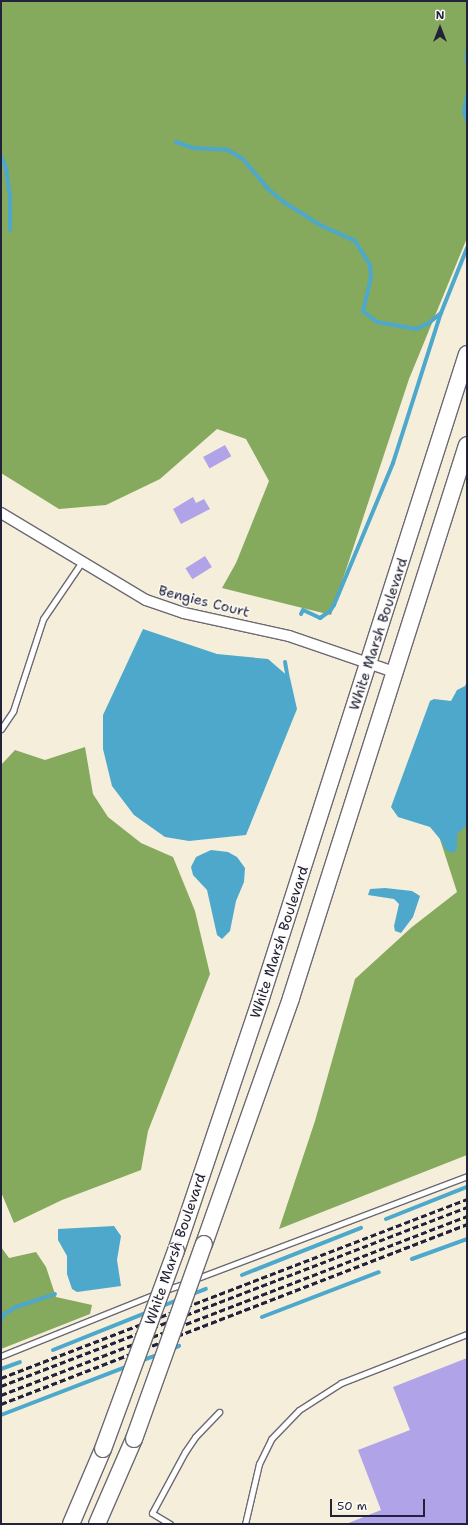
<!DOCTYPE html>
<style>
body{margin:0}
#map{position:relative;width:468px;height:1525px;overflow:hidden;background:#f5eeda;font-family:"Shantell Sans",sans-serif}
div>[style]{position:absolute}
.forest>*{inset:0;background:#85a95d}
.water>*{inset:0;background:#4da8cb}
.stream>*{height:4px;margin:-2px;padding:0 2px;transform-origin:2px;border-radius:2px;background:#4da8cb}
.building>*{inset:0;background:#b1a3e8;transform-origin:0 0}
.roads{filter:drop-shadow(1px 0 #6c6973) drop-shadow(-1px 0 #6c6973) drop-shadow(0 1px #6c6973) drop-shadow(0 -1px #6c6973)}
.lane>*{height:5px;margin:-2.5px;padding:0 2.5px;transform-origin:2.5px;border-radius:2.5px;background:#fff}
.street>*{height:10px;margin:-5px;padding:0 5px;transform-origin:5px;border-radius:5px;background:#fff}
.primary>*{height:16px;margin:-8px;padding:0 8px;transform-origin:8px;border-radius:8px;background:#fff}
.rail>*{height:3px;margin-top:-1.5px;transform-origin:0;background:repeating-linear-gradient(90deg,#22223b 0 6px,transparent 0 9px)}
.bridges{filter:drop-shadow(1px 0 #6c6973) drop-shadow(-1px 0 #6c6973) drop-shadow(0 1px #6c6973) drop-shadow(0 -1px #6c6973)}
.primary-bridge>*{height:16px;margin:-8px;padding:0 8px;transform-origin:8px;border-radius:8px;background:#fff}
span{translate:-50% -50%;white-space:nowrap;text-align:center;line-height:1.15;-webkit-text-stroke:3px #fdfcf7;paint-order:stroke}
.street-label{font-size:14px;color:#22223b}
.frame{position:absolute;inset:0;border:2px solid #22223b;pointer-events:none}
.north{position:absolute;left:420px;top:8px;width:40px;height:40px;-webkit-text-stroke:3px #fdfcf7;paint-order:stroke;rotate:0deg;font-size:11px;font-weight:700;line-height:16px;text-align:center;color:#22223b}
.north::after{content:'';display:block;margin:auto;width:14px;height:18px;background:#22223b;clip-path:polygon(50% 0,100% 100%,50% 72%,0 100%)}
.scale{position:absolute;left:330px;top:1499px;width:95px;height:18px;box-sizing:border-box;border:2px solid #22223b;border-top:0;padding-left:5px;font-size:12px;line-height:14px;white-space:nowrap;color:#22223b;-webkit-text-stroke:3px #fdfcf7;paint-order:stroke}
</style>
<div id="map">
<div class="forest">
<div style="clip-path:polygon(1px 1px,467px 1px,467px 238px,409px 379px,331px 615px,222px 588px,236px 563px,269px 481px,246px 439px,217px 429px,160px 479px,106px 505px,59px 509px,1px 473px)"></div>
<div style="clip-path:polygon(467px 680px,467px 1155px,279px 1229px,315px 1121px,355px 979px,412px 927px,457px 892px,429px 805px)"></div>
<div style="clip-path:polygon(85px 747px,93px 794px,108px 817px,141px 843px,173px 857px,195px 911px,210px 974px,148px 1131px,141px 1170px,62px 1200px,14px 1223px,1px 1192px,1px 765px,15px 750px,45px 760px)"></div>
<div style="clip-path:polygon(1px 1247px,9px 1258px,36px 1252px,46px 1267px,56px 1297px,92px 1305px,90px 1314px,1px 1349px)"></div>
</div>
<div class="water">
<div style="clip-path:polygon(143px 629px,217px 654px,268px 659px,290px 678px,297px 709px,246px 835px,189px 841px,165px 837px,134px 815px,112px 786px,103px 749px,103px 715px)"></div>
<div style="clip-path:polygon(467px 685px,467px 825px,457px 834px,457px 850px,451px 853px,445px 849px,440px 839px,430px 827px,398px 817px,391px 807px,430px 701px,434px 699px,451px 701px,457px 690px)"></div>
<div style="clip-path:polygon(211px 850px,228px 852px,237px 857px,245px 868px,244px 882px,236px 901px,230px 931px,222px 939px,217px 935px,207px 890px,193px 875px,191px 867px,196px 857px)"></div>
<div style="clip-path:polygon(385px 888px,412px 891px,420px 896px,413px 917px,401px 933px,395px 931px,394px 926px,399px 904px,394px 899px,368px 895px,370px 889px)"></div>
<div style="clip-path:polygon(114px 1226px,121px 1236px,117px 1260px,121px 1286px,77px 1292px,72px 1289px,67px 1274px,67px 1256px,58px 1240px,58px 1229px)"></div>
</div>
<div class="stream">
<div style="left:467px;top:52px;width:10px;rotate:90deg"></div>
<div style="left:467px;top:95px;width:17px;rotate:100deg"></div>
<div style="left:464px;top:112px;width:9px;rotate:72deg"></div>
<div style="left:176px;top:142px;width:18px;rotate:19deg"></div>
<div style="left:193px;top:148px;width:35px;rotate:3deg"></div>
<div style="left:228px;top:150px;width:17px;rotate:31deg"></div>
<div style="left:243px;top:159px;width:38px;rotate:50deg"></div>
<div style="left:267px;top:188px;width:23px;rotate:40deg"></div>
<div style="left:285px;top:203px;width:44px;rotate:31.9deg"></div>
<div style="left:322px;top:226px;width:36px;rotate:24deg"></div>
<div style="left:355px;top:241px;width:28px;rotate:58deg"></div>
<div style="left:370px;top:265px;width:12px;rotate:85deg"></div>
<div style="left:371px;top:277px;width:35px;rotate:103deg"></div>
<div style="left:363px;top:311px;width:18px;rotate:38deg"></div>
<div style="left:377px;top:322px;width:40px;rotate:10deg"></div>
<div style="left:416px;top:329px;width:14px;rotate:-25deg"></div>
<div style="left:429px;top:323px;width:16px;rotate:-40deg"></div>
<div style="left:1px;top:156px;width:13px;rotate:67deg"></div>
<div style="left:6px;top:168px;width:29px;rotate:82deg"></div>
<div style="left:10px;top:197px;width:33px;rotate:90deg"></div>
<div style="left:301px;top:614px;width:4px;rotate:-63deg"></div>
<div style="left:303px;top:610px;width:19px;rotate:25deg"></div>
<div style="left:320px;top:618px;width:12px;rotate:-35deg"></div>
<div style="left:330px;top:611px;width:7px;rotate:-56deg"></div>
<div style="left:334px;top:605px;width:154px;rotate:-67.4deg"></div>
<div style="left:393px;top:463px;width:157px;rotate:-72.3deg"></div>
<div style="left:441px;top:313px;width:70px;rotate:-68.2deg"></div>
<div style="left:285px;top:662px;width:17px;rotate:80deg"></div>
<div style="left:386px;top:1219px;width:87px;rotate:-21.6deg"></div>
<div style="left:412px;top:1259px;width:59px;rotate:-20deg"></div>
<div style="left:242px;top:1275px;width:128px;rotate:-21.6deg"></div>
<div style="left:190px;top:1295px;width:17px;rotate:-21deg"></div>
<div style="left:160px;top:1307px;width:22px;rotate:-22deg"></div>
<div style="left:262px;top:1317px;width:125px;rotate:-21deg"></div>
<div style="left:1px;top:1320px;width:5px;rotate:-68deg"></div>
<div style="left:3px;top:1315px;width:15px;rotate:-32deg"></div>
<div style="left:16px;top:1307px;width:41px;rotate:-18.4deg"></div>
<div style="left:53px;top:1350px;width:102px;rotate:-21.8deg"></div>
<div style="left:170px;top:1350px;width:10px;rotate:-24deg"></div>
<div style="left:140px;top:1361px;width:21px;rotate:-19deg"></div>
<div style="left:1px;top:1369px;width:20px;rotate:-20deg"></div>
<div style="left:1px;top:1415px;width:136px;rotate:-21.1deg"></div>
</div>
<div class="building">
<div style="left:225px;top:445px;width:13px;height:25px;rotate:61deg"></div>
<div style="clip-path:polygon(193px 497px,196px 503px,204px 499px,210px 509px,181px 524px,173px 509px)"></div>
<div style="left:205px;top:556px;width:13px;height:23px;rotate:58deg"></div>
<div style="clip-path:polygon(467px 1358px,467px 1524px,346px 1524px,381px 1510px,358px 1450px,410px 1430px,393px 1387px)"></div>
</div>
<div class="roads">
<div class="lane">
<div style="left:1px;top:729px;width:22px;rotate:-56deg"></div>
<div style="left:13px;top:711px;width:97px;rotate:-71.9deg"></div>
<div style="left:43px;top:619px;width:68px;rotate:-55.8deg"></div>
<div style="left:195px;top:1279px;width:291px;rotate:-20.7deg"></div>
<div style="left:165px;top:1290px;width:22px;rotate:-18deg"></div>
<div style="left:1px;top:1356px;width:169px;rotate:-21.9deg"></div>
<div style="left:170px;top:1524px;width:21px;rotate:-149deg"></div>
<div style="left:152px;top:1513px;width:69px;rotate:-61.6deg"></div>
<div style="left:185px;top:1452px;width:18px;rotate:-56deg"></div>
<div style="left:195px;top:1437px;width:35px;rotate:-46deg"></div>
<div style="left:245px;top:1524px;width:62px;rotate:-76.9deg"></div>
<div style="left:259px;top:1464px;width:28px;rotate:-64deg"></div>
<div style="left:271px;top:1439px;width:40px;rotate:-46deg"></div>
<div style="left:299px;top:1410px;width:50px;rotate:-32.7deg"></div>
<div style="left:341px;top:1383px;width:135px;rotate:-21.3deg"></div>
</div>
<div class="street">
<div style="left:1px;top:513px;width:169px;rotate:31deg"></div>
<div style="left:146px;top:600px;width:40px;rotate:18.9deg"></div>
<div style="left:184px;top:613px;width:107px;rotate:12.4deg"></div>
<div style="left:289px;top:636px;width:111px;rotate:18.9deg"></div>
</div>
<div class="primary">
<div style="left:204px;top:1244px;width:261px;rotate:-70.5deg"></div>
<div style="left:291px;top:998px;width:580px;rotate:-72.35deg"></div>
<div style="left:176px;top:1251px;width:267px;rotate:-71.4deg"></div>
<div style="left:261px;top:998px;width:676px;rotate:-72.26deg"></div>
<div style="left:71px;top:1524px;width:82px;rotate:-66.9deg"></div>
<div style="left:97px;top:1524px;width:93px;rotate:-66.5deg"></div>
</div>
</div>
<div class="rail">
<div style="left:1px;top:1378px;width:499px;rotate:-21deg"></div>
<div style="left:1px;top:1386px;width:499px;rotate:-21deg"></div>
<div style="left:1px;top:1395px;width:499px;rotate:-21deg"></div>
<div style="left:1px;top:1404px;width:500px;rotate:-21.1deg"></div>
</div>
<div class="bridges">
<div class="primary-bridge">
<div style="left:134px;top:1439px;width:207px;rotate:-70.3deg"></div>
<div style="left:103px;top:1449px;width:211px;rotate:-69.8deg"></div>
</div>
</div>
<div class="street-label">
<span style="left:204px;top:601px;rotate:14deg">Bengies Court</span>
<span style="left:378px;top:634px;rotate:-72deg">White Marsh Boulevard</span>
<span style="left:279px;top:942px;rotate:-72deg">White Marsh Boulevard</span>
<span style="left:175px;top:1249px;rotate:-71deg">White Marsh Boulevard</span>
</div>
<div class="frame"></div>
<div class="north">N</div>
<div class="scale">50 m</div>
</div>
